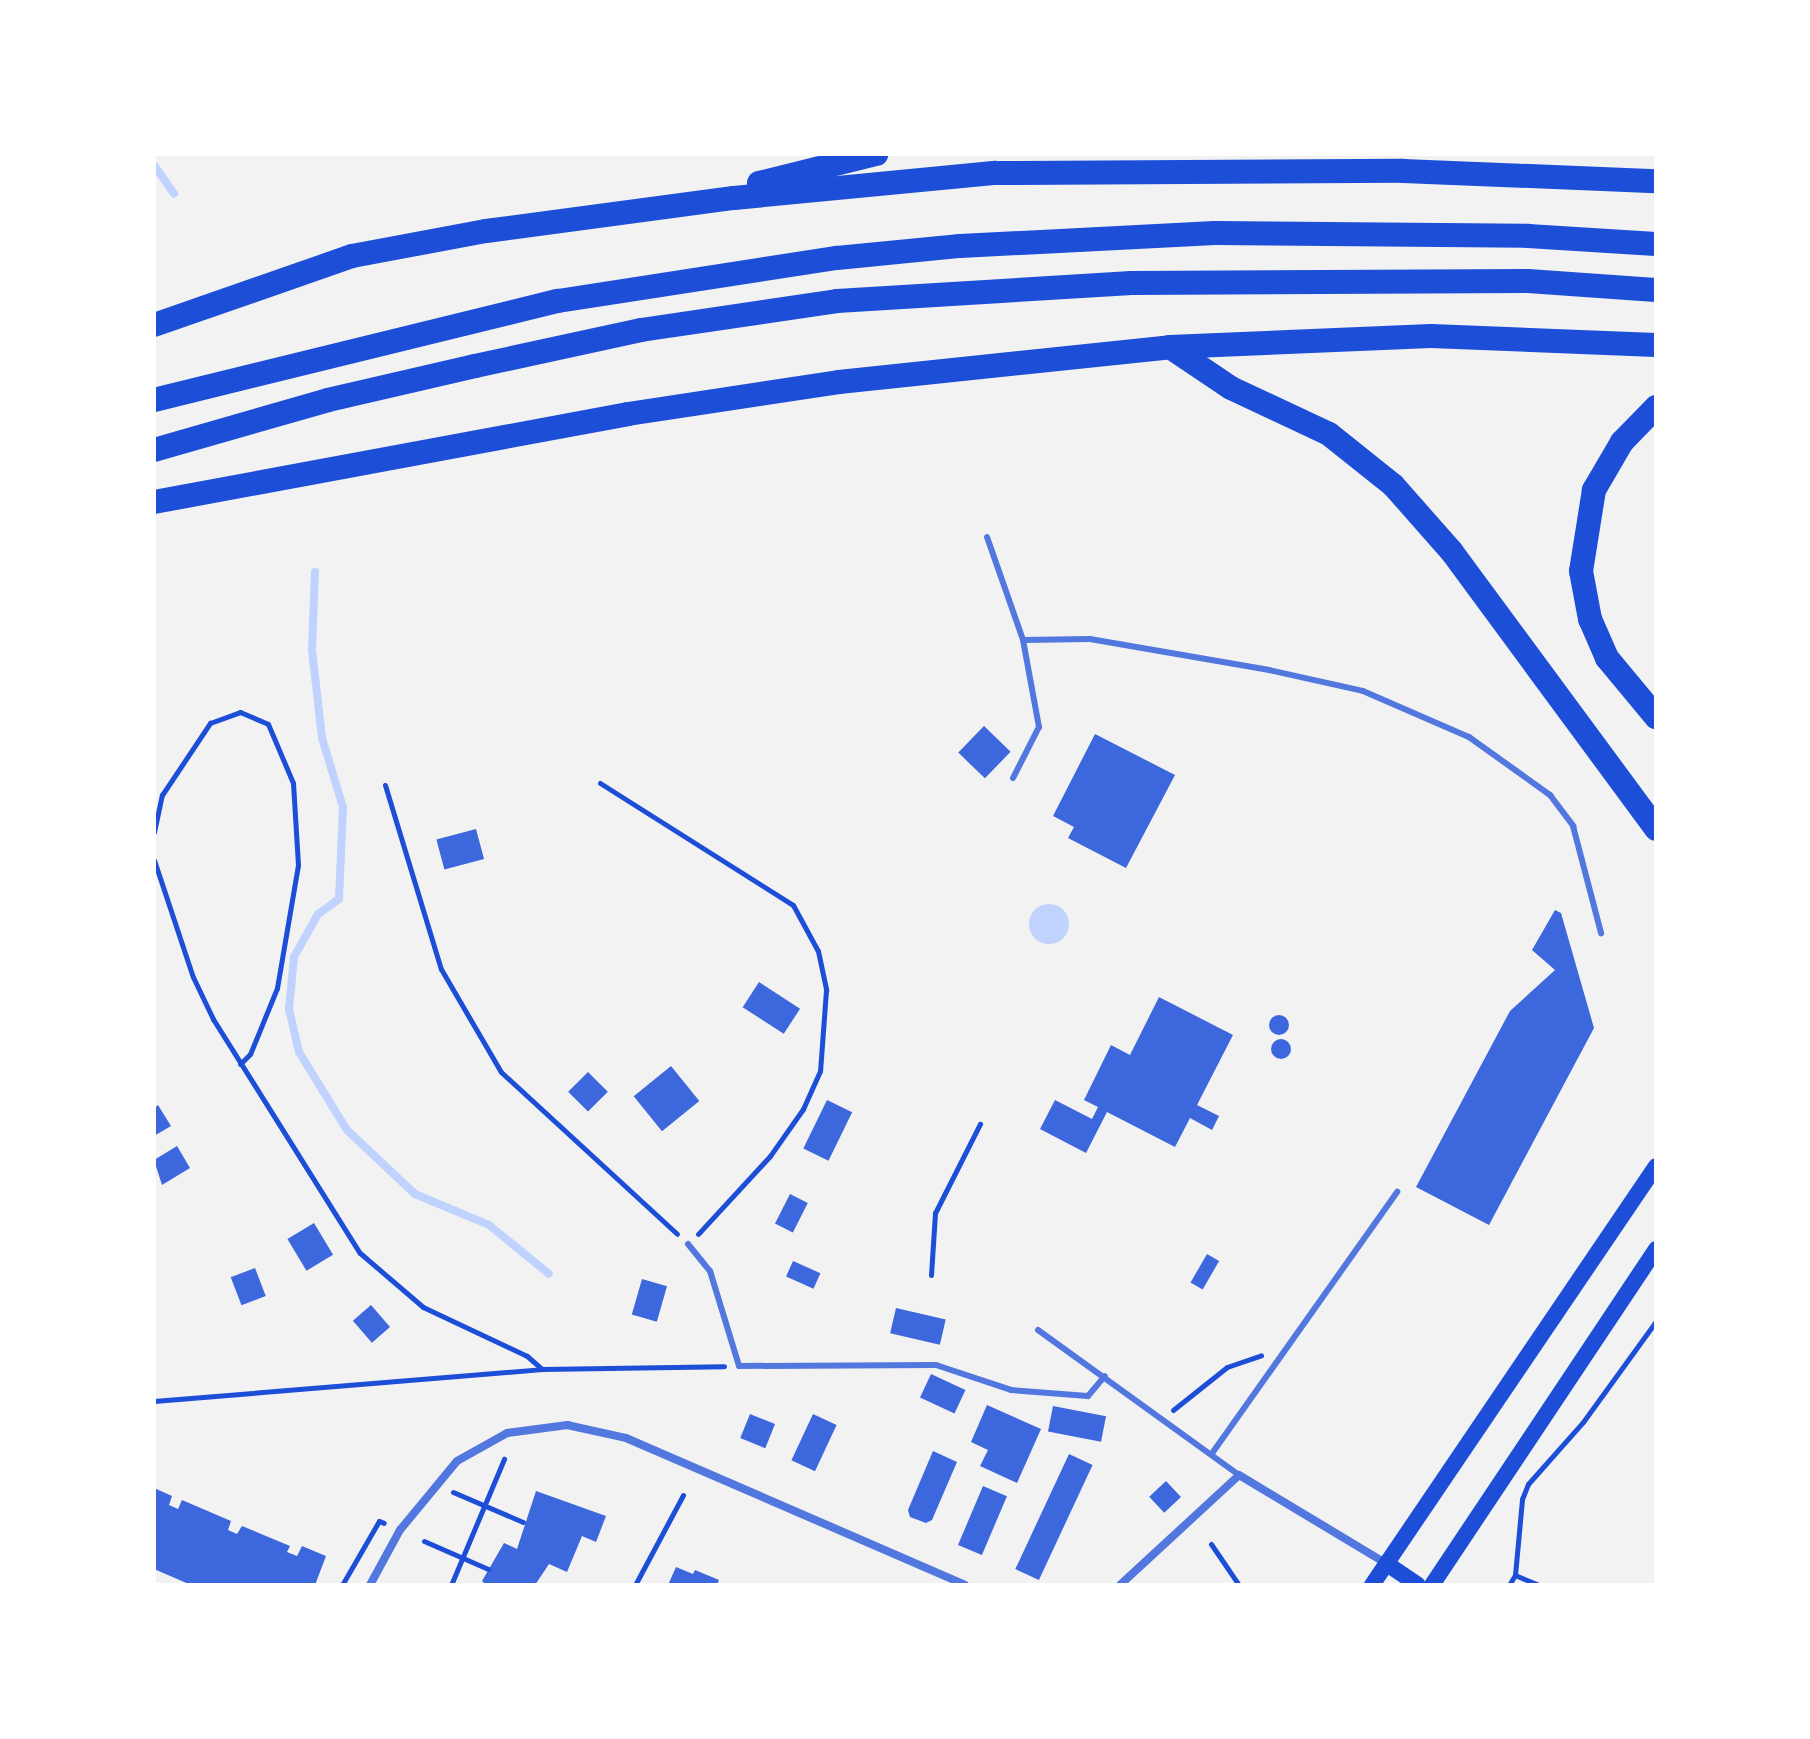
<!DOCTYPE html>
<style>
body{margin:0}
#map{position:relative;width:1810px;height:1739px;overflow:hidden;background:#f2f2f2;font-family:"PT Sans",sans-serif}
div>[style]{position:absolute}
.water>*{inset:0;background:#bfd3fe}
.round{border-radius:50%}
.stream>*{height:8px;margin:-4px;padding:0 4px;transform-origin:4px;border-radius:4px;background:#bfd3fe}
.building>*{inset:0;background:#3d67dc;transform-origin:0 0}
.path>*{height:5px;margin:-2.5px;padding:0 2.5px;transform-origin:2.5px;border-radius:2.5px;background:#1d4ed8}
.service>*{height:6px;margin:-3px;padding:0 3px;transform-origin:3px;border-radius:3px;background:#5277de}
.minor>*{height:8px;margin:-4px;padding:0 4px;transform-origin:4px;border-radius:4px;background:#5277de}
.secondary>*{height:16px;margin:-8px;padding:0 8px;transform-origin:8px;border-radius:8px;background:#1d4ed8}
.motorway>*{height:24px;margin:-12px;padding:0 12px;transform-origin:12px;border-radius:12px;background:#1d4ed8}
span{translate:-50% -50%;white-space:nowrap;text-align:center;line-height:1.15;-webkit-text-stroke:7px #fff;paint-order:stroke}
.frame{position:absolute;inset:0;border:156px solid #fff;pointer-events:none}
</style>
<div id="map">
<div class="water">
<div class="round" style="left:1029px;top:904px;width:40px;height:40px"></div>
</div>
<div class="stream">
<div style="left:154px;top:165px;width:35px;rotate:55deg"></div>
<div style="left:315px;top:572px;width:78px;rotate:92.2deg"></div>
<div style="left:312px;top:650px;width:89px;rotate:83.5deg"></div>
<div style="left:322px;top:738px;width:72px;rotate:73.1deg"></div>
<div style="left:343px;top:807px;width:92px;rotate:92.5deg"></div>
<div style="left:339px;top:899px;width:26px;rotate:144deg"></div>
<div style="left:318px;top:914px;width:49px;rotate:119.2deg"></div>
<div style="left:294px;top:957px;width:52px;rotate:95.5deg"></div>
<div style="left:289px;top:1009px;width:44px;rotate:76.9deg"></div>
<div style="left:299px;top:1052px;width:92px;rotate:58.4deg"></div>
<div style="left:347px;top:1130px;width:93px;rotate:43.3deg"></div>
<div style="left:415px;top:1194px;width:80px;rotate:22.7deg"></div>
<div style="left:489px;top:1225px;width:77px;rotate:39.2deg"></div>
</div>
<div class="building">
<div style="left:984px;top:726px;width:37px;height:37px;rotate:44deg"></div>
<div style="clip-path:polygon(1095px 734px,1175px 775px,1126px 868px,1068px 838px,1074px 827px,1053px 816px)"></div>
<div style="left:476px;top:829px;width:31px;height:41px;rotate:75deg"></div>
<div style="clip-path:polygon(1555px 910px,1561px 913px,1594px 1028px,1489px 1225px,1416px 1187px,1510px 1011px,1555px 970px,1532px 950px)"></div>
<div style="left:759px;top:982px;width:49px;height:30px;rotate:33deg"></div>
<div style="clip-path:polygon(1159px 997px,1233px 1035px,1197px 1105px,1219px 1116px,1212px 1130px,1190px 1118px,1175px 1147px,1107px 1112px,1086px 1153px,1040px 1129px,1055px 1100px,1092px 1119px,1098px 1107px,1084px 1100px,1111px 1045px,1130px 1055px)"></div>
<div class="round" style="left:1269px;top:1015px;width:20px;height:20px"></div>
<div class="round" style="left:1271px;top:1039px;width:20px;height:20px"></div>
<div style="left:671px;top:1066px;width:45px;height:48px;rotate:51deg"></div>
<div style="left:588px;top:1072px;width:28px;height:28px;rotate:45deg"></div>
<div style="left:827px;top:1100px;width:28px;height:54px;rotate:26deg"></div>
<div style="clip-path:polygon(158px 1105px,171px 1126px,154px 1136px,154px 1108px)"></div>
<div style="clip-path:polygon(177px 1146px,190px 1168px,162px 1185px,154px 1160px)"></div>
<div style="left:790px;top:1194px;width:20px;height:33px;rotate:27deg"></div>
<div style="left:314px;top:1223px;width:37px;height:31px;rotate:59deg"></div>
<div style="left:1207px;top:1254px;width:14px;height:33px;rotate:30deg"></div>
<div style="left:793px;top:1261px;width:30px;height:17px;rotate:24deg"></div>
<div style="left:255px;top:1268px;width:30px;height:26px;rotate:69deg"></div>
<div style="left:642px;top:1279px;width:26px;height:37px;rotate:16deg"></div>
<div style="left:371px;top:1305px;width:29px;height:24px;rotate:49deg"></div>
<div style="left:896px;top:1308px;width:51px;height:26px;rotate:13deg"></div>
<div style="left:931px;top:1374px;width:38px;height:26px;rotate:25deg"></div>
<div style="clip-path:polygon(987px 1405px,1041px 1429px,1017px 1483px,980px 1466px,988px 1450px,971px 1442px)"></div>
<div style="left:1053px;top:1406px;width:54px;height:26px;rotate:11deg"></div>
<div style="left:750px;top:1414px;width:27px;height:26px;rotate:22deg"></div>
<div style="left:813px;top:1414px;width:26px;height:51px;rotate:25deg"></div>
<div style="clip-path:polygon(933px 1451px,957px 1462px,932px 1520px,926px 1523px,910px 1517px,908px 1510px)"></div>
<div style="left:1069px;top:1454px;width:26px;height:127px;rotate:25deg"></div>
<div style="left:1166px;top:1481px;width:22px;height:23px;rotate:47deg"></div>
<div style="left:983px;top:1486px;width:26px;height:64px;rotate:23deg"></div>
<div style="clip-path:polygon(154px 1488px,172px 1496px,169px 1505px,178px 1509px,182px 1500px,231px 1521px,228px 1530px,237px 1534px,242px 1526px,290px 1546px,287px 1552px,297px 1556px,302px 1546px,326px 1556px,315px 1585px,191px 1585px,154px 1569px)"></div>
<div style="clip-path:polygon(536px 1491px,606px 1516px,596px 1542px,582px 1536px,567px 1572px,549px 1564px,535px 1585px,486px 1585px,482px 1581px,504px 1543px,517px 1549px)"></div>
<div style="clip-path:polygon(676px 1567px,693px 1574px,695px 1570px,719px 1580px,717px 1585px,668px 1585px)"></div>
</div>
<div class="path">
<div style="left:600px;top:783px;width:228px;rotate:32.3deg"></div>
<div style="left:793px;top:905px;width:52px;rotate:61.5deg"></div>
<div style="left:818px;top:951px;width:40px;rotate:78deg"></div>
<div style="left:826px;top:990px;width:81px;rotate:94.2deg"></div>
<div style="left:820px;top:1071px;width:42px;rotate:114.1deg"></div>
<div style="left:803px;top:1109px;width:57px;rotate:125.1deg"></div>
<div style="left:770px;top:1156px;width:106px;rotate:132.7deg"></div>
<div style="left:385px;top:785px;width:192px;rotate:73.1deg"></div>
<div style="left:441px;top:969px;width:119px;rotate:59.8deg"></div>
<div style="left:501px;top:1072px;width:239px;rotate:42.6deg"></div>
<div style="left:154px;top:832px;width:38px;rotate:-78deg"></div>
<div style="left:162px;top:795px;width:87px;rotate:-56.3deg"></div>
<div style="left:210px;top:723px;width:32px;rotate:-20deg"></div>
<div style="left:240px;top:712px;width:30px;rotate:23deg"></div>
<div style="left:268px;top:724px;width:64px;rotate:67deg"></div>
<div style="left:293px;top:783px;width:82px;rotate:86.5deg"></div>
<div style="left:298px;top:865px;width:125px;rotate:99.7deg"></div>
<div style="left:277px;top:988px;width:71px;rotate:112.2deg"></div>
<div style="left:250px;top:1054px;width:14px;rotate:135deg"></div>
<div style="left:154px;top:860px;width:123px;rotate:71.6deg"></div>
<div style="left:193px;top:977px;width:47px;rotate:64.5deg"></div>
<div style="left:213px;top:1019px;width:276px;rotate:57.9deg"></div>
<div style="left:360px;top:1253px;width:83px;rotate:40.6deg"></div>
<div style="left:423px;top:1307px;width:115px;rotate:25.2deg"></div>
<div style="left:527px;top:1356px;width:20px;rotate:41deg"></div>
<div style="left:931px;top:1275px;width:62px;rotate:-86.3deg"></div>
<div style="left:935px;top:1213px;width:100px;rotate:-63.2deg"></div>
<div style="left:154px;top:1401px;width:389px;rotate:-4.7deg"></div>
<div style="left:542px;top:1369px;width:182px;rotate:-0.9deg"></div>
<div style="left:1173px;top:1410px;width:69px;rotate:-38.5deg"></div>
<div style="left:1227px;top:1367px;width:36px;rotate:-19deg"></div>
<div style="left:453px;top:1492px;width:76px;rotate:23.2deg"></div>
<div style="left:424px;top:1541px;width:70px;rotate:23.6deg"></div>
<div style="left:1211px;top:1544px;width:50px;rotate:55.7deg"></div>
<div style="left:1515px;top:1575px;width:26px;rotate:23deg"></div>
<div style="left:342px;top:1585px;width:74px;rotate:-60deg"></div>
<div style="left:379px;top:1521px;width:5px;rotate:22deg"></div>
<div style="left:451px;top:1585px;width:137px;rotate:-67.2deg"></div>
<div style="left:635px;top:1585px;width:102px;rotate:-61.9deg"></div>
<div style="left:1509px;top:1585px;width:12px;rotate:-59deg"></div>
<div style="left:1515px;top:1575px;width:76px;rotate:-84.7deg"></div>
<div style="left:1522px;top:1499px;width:16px;rotate:-68deg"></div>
<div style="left:1528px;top:1484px;width:83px;rotate:-48.4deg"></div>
<div style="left:1583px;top:1422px;width:125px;rotate:-54.1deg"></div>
</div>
<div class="service">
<div style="left:987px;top:537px;width:109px;rotate:70.7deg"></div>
<div style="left:1023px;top:640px;width:67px;rotate:-0.9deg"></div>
<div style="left:1090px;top:639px;width:182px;rotate:9.8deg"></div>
<div style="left:1269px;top:670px;width:96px;rotate:12.6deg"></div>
<div style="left:1363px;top:691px;width:116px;rotate:23.5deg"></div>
<div style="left:1469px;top:737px;width:100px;rotate:35.6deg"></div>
<div style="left:1550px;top:795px;width:39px;rotate:53deg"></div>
<div style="left:1573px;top:826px;width:111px;rotate:75.3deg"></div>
<div style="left:1013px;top:778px;width:57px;rotate:-63deg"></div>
<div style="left:1039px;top:727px;width:88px;rotate:-100.4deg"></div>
<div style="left:688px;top:1244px;width:35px;rotate:51deg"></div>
<div style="left:710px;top:1271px;width:99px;rotate:73deg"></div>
<div style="left:739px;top:1366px;width:197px;rotate:-0.3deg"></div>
<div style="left:936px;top:1365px;width:79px;rotate:18.4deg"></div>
<div style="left:1011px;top:1390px;width:77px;rotate:4.5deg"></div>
<div style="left:1088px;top:1396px;width:26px;rotate:-50deg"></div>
<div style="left:1038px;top:1330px;width:248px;rotate:35.8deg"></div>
<div style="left:1213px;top:1452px;width:319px;rotate:-54.7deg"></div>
</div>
<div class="minor">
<div style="left:370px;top:1585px;width:63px;rotate:-61.4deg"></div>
<div style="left:400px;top:1530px;width:89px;rotate:-50.4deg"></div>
<div style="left:457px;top:1461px;width:57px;rotate:-29.2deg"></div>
<div style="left:507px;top:1433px;width:61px;rotate:-7.6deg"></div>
<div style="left:567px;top:1425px;width:60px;rotate:12.4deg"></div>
<div style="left:626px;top:1438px;width:369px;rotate:23.4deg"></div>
<div style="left:1120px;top:1585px;width:162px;rotate:-42.7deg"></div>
<div style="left:1239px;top:1475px;width:173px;rotate:31deg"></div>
</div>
<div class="secondary">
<div style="left:1387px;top:1564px;width:37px;rotate:34deg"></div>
<div style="left:1372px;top:1585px;width:506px;rotate:-55.87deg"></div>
<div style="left:1432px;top:1585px;width:404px;rotate:-56.3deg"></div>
</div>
<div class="motorway">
<div style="left:759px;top:183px;width:121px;rotate:-13.9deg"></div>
<div style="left:154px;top:325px;width:210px;rotate:-19.2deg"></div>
<div style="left:352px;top:256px;width:136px;rotate:-10.6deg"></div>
<div style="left:486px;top:231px;width:250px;rotate:-7.6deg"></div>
<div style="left:734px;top:198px;width:263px;rotate:-5.5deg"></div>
<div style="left:996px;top:173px;width:407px;rotate:-0.3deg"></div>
<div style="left:1403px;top:171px;width:253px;rotate:2.3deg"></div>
<div style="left:1170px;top:347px;width:73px;rotate:33.9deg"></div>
<div style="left:1231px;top:388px;width:108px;rotate:25.1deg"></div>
<div style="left:1329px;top:434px;width:82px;rotate:38.6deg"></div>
<div style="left:1393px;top:485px;width:89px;rotate:48.6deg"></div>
<div style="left:1452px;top:552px;width:344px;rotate:53.6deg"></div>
<div style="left:154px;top:400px;width:416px;rotate:-13.8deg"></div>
<div style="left:558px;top:301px;width:282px;rotate:-8.8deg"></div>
<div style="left:837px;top:258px;width:124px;rotate:-5.6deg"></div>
<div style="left:960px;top:246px;width:255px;rotate:-2.9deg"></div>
<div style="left:1215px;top:233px;width:313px;rotate:0.5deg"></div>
<div style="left:1528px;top:236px;width:128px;rotate:3.6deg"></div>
<div style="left:1656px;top:407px;width:49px;rotate:134.2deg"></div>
<div style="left:1622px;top:442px;width:56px;rotate:120.3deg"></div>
<div style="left:1594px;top:490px;width:82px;rotate:99.1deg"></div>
<div style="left:1581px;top:571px;width:49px;rotate:79.4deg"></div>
<div style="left:1590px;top:619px;width:43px;rotate:66.4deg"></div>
<div style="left:1607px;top:658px;width:77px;rotate:50.3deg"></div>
<div style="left:154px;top:450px;width:181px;rotate:-16deg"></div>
<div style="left:328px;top:400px;width:151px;rotate:-13deg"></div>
<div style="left:475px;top:366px;width:170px;rotate:-12.2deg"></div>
<div style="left:641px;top:330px;width:198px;rotate:-8.4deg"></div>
<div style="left:837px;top:301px;width:295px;rotate:-3.5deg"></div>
<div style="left:1131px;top:283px;width:397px;rotate:-0.3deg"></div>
<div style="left:1528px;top:281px;width:128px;rotate:4deg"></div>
<div style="left:154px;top:502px;width:482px;rotate:-10.5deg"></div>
<div style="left:628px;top:414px;width:213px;rotate:-8.6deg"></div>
<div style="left:839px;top:382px;width:333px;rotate:-6deg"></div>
<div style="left:1170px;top:347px;width:261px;rotate:-2.4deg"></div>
<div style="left:1431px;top:336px;width:225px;rotate:2.3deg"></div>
</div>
<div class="frame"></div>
</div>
